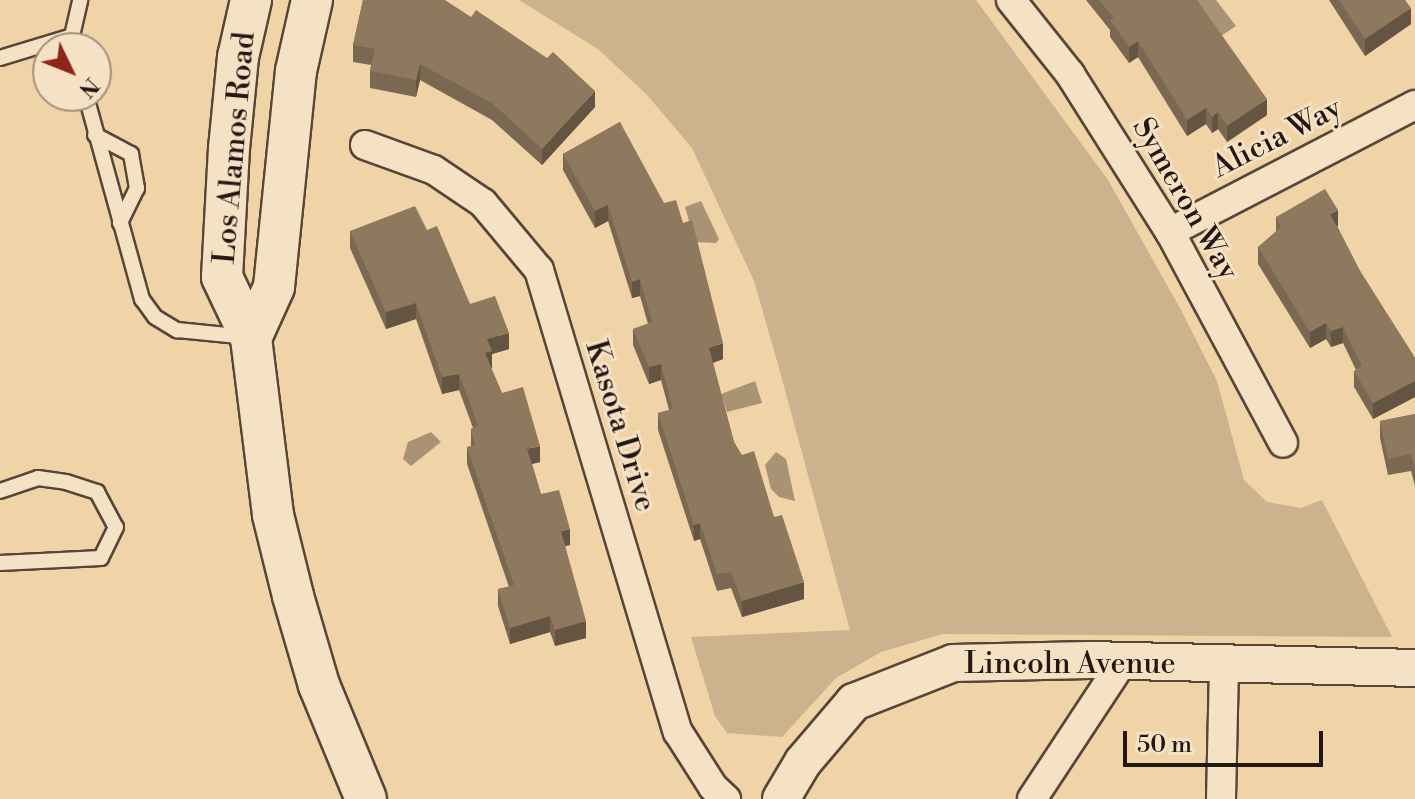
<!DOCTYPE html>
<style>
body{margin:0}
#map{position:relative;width:1415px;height:799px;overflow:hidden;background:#f0d3a6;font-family:"Libre Bodoni",serif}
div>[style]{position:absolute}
.green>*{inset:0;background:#cdb38d}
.water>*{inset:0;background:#aa9374}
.roads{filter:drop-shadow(2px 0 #564638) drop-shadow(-2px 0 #564638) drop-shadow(0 2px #564638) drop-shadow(0 -2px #564638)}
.service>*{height:14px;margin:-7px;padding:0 7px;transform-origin:7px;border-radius:7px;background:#f5e2c5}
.minor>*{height:28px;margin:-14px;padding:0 14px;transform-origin:14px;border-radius:14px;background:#f5e2c5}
.tertiary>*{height:36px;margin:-18px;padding:0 18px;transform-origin:18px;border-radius:18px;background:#f5e2c5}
.secondary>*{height:40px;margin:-20px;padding:0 20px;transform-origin:20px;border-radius:20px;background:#f5e2c5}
.wall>*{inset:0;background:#7a6852}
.shaded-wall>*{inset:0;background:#635542}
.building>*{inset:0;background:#8e795f}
span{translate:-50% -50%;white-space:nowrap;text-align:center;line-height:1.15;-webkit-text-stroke:6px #f5e2c5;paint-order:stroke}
.street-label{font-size:30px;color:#231713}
.north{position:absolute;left:32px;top:32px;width:80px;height:80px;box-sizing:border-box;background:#f5e2c5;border:2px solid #a1917e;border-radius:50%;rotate:133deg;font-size:22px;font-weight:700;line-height:32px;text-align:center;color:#231713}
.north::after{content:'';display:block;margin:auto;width:28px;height:36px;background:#8f2418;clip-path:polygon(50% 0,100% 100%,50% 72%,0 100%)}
.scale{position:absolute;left:1123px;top:731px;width:200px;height:36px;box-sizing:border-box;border:4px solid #231713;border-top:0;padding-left:10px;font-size:24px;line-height:28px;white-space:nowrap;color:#231713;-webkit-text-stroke:6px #f5e2c5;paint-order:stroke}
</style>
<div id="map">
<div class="green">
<div style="clip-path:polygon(519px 0,976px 0,1108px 180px,1181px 310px,1217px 381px,1244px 480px,1267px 502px,1301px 508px,1322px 500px,1392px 637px,943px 634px,881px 652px,836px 678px,782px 737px,727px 733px,715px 716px,691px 637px,850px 630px,779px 368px,754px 281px,692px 148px,647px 95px,598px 49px)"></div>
</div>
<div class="water">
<div style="clip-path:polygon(1195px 0,1216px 0,1236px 26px,1218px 38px)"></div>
<div style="clip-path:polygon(701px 201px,719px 239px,716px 243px,695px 242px,685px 207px)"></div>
<div style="clip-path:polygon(755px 381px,762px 403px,727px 412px,721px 394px)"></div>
<div style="clip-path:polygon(431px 432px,441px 442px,411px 466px,403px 459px,408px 442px)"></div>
<div style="clip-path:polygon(776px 452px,786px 459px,795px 501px,779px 497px,771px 489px,765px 465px)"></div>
</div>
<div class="roads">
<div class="service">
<div style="left:75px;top:48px;width:12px;rotate:-104deg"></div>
<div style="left:72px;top:36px;width:37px;rotate:-77deg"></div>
<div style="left:0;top:58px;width:75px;rotate:-17deg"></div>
<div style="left:86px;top:96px;width:211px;rotate:74.6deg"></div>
<div style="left:142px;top:299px;width:22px;rotate:54deg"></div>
<div style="left:155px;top:317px;width:26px;rotate:31deg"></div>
<div style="left:177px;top:330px;width:70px;rotate:5.7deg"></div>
<div style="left:95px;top:135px;width:41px;rotate:27.8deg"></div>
<div style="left:131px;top:154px;width:35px;rotate:80deg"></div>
<div style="left:137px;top:188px;width:39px;rotate:116deg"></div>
<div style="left:0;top:491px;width:40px;rotate:-18.9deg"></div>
<div style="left:38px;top:478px;width:28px;rotate:8deg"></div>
<div style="left:66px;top:482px;width:33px;rotate:18deg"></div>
<div style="left:97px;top:492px;width:40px;rotate:62deg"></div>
<div style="left:116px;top:527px;width:34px;rotate:116deg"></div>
<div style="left:101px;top:558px;width:101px;rotate:177.2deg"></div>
</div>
<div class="minor">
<div style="left:1011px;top:0;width:95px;rotate:51.4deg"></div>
<div style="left:1070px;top:74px;width:187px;rotate:57.7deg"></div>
<div style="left:1170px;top:232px;width:239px;rotate:61.8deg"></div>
<div style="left:365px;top:145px;width:73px;rotate:19.9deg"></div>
<div style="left:434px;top:170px;width:59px;rotate:34deg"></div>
<div style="left:483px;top:203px;width:87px;rotate:50.1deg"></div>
<div style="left:539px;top:270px;width:482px;rotate:73.3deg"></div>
<div style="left:678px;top:732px;width:65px;rotate:57.5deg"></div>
<div style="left:713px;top:787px;width:18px;rotate:43deg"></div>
<div style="left:1170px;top:232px;width:276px;rotate:-27.4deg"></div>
<div style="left:1032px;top:799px;width:165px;rotate:-56.6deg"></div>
<div style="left:1221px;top:799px;width:136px;rotate:-88.7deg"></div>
</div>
<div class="tertiary">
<div style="left:781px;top:799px;width:43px;rotate:-59.3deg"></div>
<div style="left:803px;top:762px;width:79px;rotate:-49.6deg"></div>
<div style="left:854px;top:702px;width:106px;rotate:-21.5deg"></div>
<div style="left:953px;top:663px;width:136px;rotate:-1.3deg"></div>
<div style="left:1089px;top:660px;width:326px;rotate:1.4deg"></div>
</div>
<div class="secondary">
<div style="left:251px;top:0;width:58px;rotate:102.8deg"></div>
<div style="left:238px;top:57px;width:91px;rotate:95.6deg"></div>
<div style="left:229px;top:148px;width:129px;rotate:93.1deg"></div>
<div style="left:222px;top:277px;width:68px;rotate:64.6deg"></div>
<div style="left:251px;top:338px;width:178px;rotate:82.9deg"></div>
<div style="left:273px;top:515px;width:83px;rotate:76.1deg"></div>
<div style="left:293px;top:596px;width:93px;rotate:73.7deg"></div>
<div style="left:319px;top:685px;width:123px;rotate:67.6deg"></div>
<div style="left:251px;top:338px;width:56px;rotate:-65.7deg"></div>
<div style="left:274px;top:287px;width:217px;rotate:-84.2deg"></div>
<div style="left:296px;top:71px;width:73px;rotate:-77.3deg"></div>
</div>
</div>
<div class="wall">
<div style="clip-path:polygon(363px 0,595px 107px,542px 165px,492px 120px,420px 80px,416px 97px,370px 88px,370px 71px,371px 65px,353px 62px,353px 45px)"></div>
<div style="clip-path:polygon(1086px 0,1197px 0,1267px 115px,1227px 142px,1218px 129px,1212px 133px,1206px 124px,1187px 136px,1138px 57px,1129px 63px,1110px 37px,1110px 30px)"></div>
<div style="clip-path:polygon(1329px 0,1405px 0,1411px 24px,1365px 56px)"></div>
<div style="clip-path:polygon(620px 122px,723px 359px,713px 363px,734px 442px,774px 517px,804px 599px,742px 617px,731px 588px,717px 591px,700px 539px,694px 541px,658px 430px,658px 413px,669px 410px,661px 380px,649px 384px,633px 345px,633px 329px,648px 324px,640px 296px,632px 298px,608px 221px,595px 228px,563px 170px,563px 154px)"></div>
<div style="clip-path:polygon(1276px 217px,1338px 226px,1337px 226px,1360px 271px,1415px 358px,1415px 397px,1373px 419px,1354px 387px,1354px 371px,1356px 370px,1343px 343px,1331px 347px,1326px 339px,1310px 348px,1258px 264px,1258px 247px,1276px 232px)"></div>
<div style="clip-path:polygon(427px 230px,470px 304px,509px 349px,492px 354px,492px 368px,491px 368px,502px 393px,540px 462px,532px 464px,541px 494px,570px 545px,565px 546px,586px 638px,555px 646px,550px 632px,510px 644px,498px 606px,498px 589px,509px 587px,467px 464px,467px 447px,471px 446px,471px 429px,473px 428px,459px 390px,442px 394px,416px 319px,386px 329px,350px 248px,350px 231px)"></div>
<div style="clip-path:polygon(1415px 414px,1415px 486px,1411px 471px,1388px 475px,1380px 438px,1380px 421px)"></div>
</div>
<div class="shaded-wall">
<div style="clip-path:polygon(1411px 8px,1411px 24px,1365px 56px,1365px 39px)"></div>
<div style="clip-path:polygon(1138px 41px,1138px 57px,1129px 63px,1129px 47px)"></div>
<div style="clip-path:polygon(420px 64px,420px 80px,416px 97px,416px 80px)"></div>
<div style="clip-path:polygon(595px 91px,595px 107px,542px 165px,542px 149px)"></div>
<div style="clip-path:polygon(1267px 99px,1267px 115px,1227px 142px,1227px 126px)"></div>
<div style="clip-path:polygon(1206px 108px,1206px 124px,1187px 136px,1187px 120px)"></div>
<div style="clip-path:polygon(1218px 112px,1218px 129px,1212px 133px,1212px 117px)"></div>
<div style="clip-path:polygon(608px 205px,608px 221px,595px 228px,595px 211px)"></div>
<div style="clip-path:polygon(1338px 210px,1338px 226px,1330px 230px,1330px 214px)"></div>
<div style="clip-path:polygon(640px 279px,640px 296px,632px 298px,632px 282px)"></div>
<div style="clip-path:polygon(416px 303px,416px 319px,386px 329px,386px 312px)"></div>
<div style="clip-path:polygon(1326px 323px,1326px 339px,1310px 348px,1310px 332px)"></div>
<div style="clip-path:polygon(1343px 327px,1343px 343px,1331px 347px,1331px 331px)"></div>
<div style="clip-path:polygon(509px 333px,509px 349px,492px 354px,492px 368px,485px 370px,485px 353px,487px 339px)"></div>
<div style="clip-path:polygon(723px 343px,723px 359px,709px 364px,709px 348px)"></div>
<div style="clip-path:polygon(661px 364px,661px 380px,649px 384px,649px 367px)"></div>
<div style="clip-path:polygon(459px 374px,459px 390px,442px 394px,442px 377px)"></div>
<div style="clip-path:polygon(1415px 381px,1415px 397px,1373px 419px,1373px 403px)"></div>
<div style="clip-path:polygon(540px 446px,540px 462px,527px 465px,527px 449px)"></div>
<div style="clip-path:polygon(700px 523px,700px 539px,694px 541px,694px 525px)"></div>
<div style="clip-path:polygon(570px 529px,570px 545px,561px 547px,561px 531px)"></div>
<div style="clip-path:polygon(804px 582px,804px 599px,742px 617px,742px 601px)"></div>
<div style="clip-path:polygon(550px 616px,550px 632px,510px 644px,510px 628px)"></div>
<div style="clip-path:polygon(586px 621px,586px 638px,555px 646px,555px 630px)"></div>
</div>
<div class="building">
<div style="clip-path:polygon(363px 0,445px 0,471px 17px,476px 10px,547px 58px,553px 52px,595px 91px,542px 149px,492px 103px,420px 64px,416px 80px,370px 71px,375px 49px,353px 45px)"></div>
<div style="clip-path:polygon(1099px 0,1197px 0,1267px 99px,1227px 126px,1218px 112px,1212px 117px,1206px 108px,1187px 120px,1138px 41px,1129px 47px,1110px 20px,1114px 18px)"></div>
<div style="clip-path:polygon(1339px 0,1405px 0,1411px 8px,1365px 39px)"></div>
<div style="clip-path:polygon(620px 122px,664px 203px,676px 200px,683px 223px,692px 220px,723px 343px,709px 348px,734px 442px,742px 455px,754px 451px,774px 517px,782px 515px,804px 582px,742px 601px,731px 572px,717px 574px,700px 523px,694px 525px,658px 413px,673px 409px,661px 364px,649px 367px,633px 329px,652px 322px,640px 279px,632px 282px,608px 205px,595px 211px,563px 154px)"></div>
<div style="clip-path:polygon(1325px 189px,1338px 210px,1330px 214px,1360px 271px,1415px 358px,1415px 381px,1373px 403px,1354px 371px,1362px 366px,1343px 327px,1331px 331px,1326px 323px,1310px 332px,1258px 247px,1281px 227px,1276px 217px)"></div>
<div style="clip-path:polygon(415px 206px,427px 230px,437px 226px,470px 304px,495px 296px,509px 333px,487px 339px,492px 351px,485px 353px,502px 393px,523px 387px,540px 446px,527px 449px,541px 494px,559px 490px,570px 529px,561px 531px,586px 621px,555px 630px,550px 616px,510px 628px,498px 589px,514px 585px,467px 447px,475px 445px,471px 429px,478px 425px,459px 374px,442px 377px,416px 303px,386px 312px,350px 231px)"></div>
<div style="clip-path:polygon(1415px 414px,1415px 469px,1411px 454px,1388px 459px,1380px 421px)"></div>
</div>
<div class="street-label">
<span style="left:1277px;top:138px;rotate:-27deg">Alicia Way</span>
<span style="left:235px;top:148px;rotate:-85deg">Los Alamos Road</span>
<span style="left:1185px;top:199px;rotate:60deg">Symeron Way</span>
<span style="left:620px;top:426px;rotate:73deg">Kasota Drive</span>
<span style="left:1070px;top:664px">Lincoln Avenue</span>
</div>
<div class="north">N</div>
<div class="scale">50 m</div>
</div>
